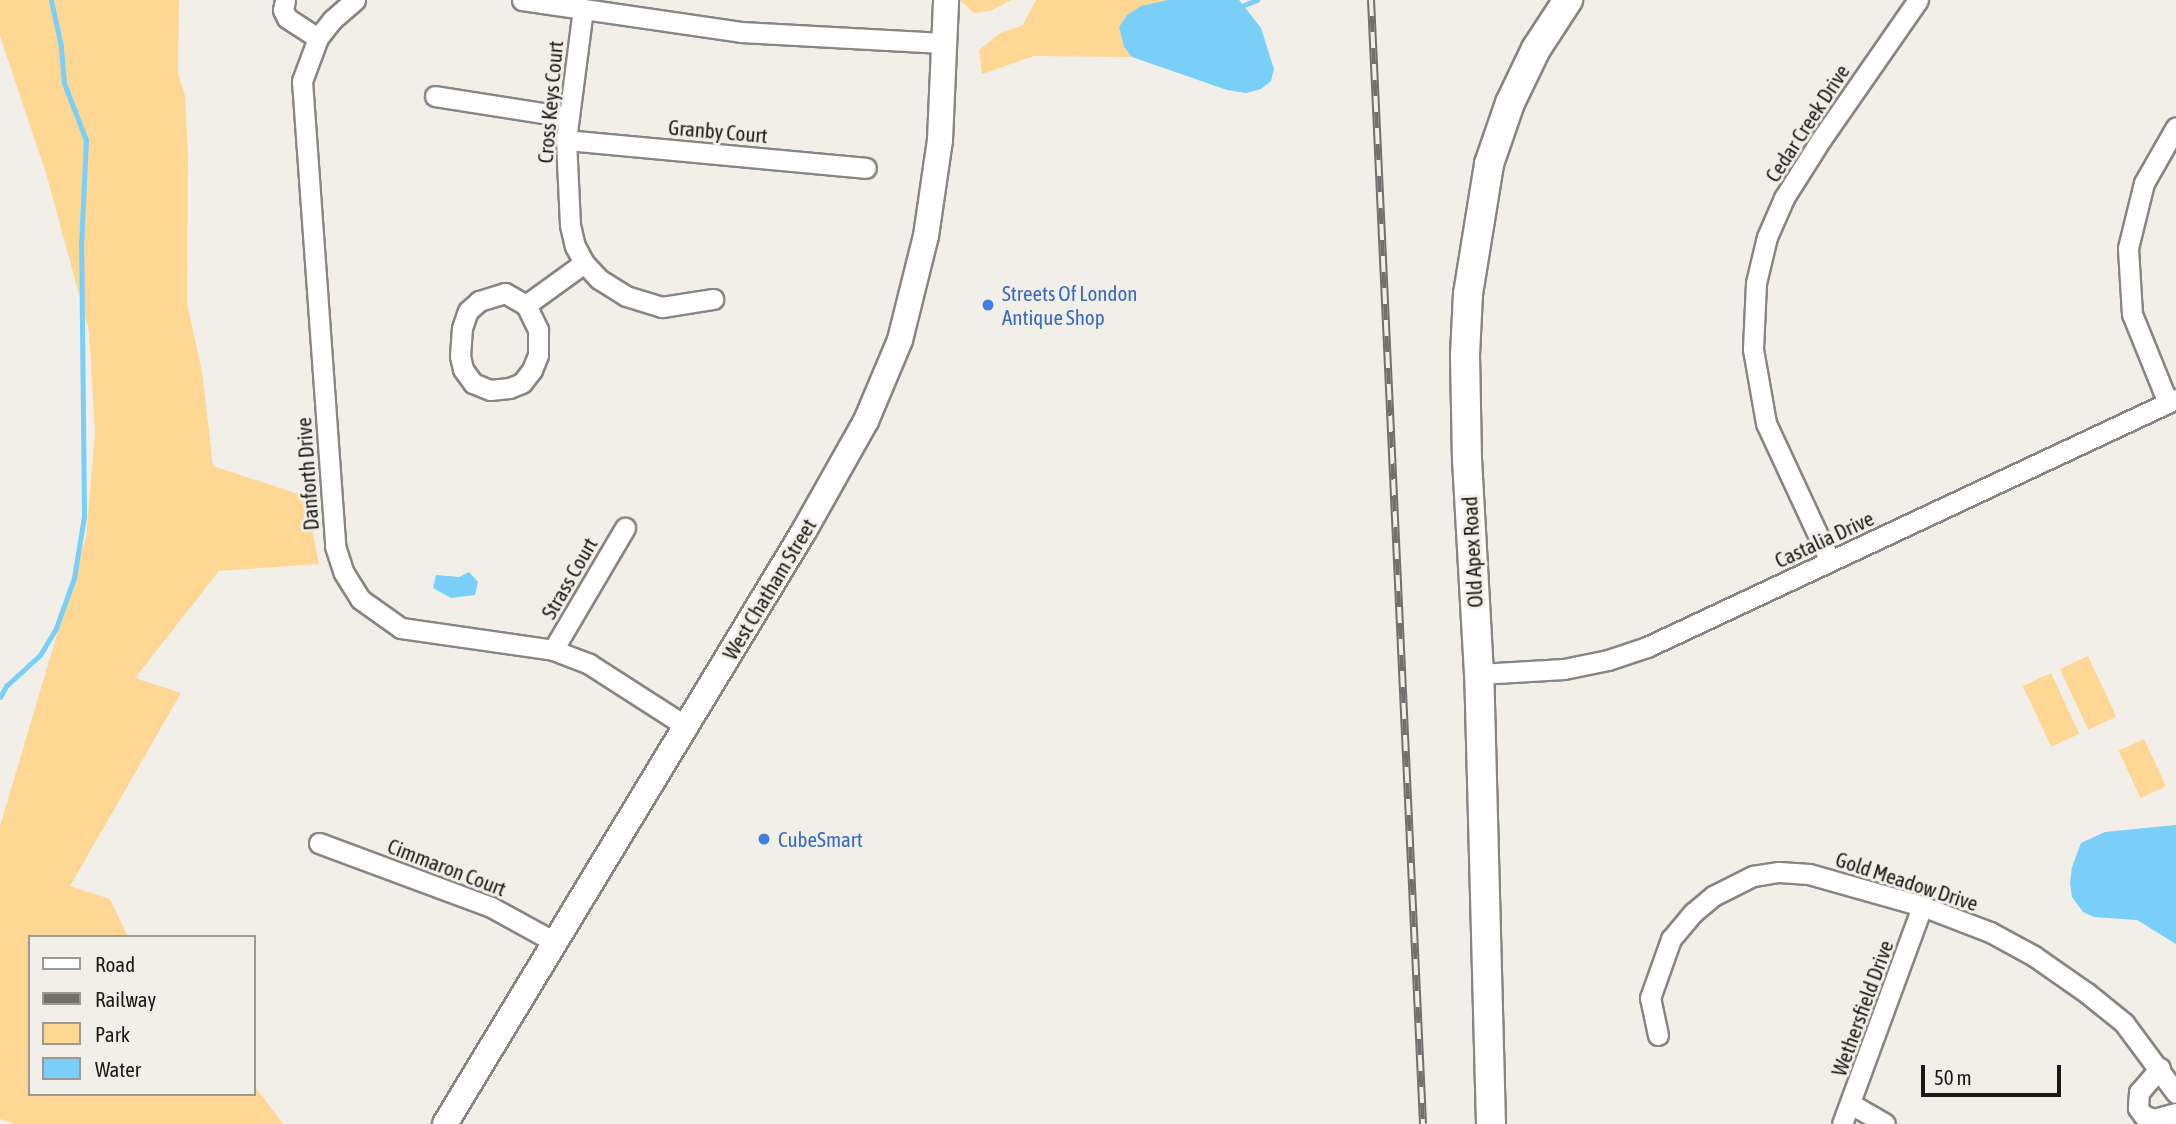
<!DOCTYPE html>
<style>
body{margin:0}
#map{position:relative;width:2176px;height:1124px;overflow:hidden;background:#f2eee8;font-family:"Asap Condensed",sans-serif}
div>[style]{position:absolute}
.green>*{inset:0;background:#ffd795;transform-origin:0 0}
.water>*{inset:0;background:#79cff8}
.stream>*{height:5px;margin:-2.5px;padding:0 2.5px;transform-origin:2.5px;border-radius:2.5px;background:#79cff8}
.roads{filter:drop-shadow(2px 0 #898681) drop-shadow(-2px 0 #898681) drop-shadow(0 2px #898681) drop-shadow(0 -2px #898681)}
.minor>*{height:19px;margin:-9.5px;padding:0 9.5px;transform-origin:9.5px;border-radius:9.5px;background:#fff}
.tertiary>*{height:24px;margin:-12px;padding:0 12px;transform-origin:12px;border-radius:12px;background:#fff}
.secondary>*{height:28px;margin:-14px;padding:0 14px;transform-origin:14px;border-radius:14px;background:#fff}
.rail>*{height:8px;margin-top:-4px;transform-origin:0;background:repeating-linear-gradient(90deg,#f2eee8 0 16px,#72706c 0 32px);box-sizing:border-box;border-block:2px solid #72706c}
.dots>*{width:19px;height:19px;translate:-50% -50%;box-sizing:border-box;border:4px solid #f2eee8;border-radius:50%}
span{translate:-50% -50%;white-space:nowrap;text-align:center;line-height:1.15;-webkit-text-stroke:6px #f2eee8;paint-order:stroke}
.street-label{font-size:21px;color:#1a1917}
.shop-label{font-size:21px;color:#366cbe}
.left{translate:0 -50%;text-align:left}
.legend{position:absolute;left:28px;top:935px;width:228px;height:161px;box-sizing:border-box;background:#f2eee8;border:2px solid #9c9994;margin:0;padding:9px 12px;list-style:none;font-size:21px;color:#1a1917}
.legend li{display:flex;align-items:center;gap:14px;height:35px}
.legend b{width:35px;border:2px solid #9c9994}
.scale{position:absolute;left:1921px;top:1065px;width:140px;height:32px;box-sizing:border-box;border:4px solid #1a1917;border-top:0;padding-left:9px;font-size:21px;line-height:24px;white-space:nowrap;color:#1a1917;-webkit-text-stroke:5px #f2eee8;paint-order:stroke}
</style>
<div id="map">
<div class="green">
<div style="clip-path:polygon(0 0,179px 0,178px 73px,185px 96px,188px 157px,187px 303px,202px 372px,213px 466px,310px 498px,313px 534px,319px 564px,219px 571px,135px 678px,181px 693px,70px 886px,110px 899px,128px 937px,30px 937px,30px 1094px,254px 1094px,254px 1085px,283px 1124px,16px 1124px,0 1119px,0 826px,86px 537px,95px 432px,89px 331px,46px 173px,0 36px)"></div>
<div style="clip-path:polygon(960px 0,1011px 0,990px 11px,974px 13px)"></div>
<div style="clip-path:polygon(1036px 0,1168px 0,1144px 6px,1127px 15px,1119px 27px,1124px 47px,1132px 57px,1034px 56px,982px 74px,979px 50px,999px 34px,1023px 25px)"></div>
<div style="left:2088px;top:656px;width:67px;height:31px;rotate:65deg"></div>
<div style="left:2051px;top:673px;width:67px;height:31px;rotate:65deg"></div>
<div style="left:2144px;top:739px;width:52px;height:28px;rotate:65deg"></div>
</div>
<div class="water">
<div style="clip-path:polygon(1239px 0,1261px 28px,1274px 69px,1271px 81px,1261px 89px,1246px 93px,1227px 90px,1132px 57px,1124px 47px,1119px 27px,1127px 15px,1141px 6px,1168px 0)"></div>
<div style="clip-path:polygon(469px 572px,478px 582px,475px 595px,451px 598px,433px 588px,436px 575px,459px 577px)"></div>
<div style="clip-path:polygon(2176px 825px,2176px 944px,2137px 920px,2094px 917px,2083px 912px,2072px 897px,2070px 883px,2072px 867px,2081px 843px,2105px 832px)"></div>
</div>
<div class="stream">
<div style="left:1244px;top:5px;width:14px;rotate:-21deg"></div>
<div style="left:0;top:697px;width:13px;rotate:-61deg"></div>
<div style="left:6px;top:686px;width:46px;rotate:-42.4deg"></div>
<div style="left:40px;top:655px;width:31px;rotate:-59deg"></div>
<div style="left:56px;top:628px;width:53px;rotate:-70.2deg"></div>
<div style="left:74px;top:578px;width:63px;rotate:-80.8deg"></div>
<div style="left:84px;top:516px;width:270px;rotate:-90.6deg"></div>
<div style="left:81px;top:246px;width:106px;rotate:-87.3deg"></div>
<div style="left:86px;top:140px;width:61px;rotate:-111.1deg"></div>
<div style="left:64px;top:83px;width:37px;rotate:-95deg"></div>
<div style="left:61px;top:46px;width:47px;rotate:-102.3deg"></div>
</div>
<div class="roads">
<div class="minor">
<div style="left:285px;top:0;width:10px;rotate:101deg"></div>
<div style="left:283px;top:10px;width:9px;rotate:63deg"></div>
<div style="left:287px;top:18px;width:37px;rotate:33deg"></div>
<div style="left:355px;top:0;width:30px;rotate:139deg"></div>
<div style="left:332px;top:20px;width:23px;rotate:128deg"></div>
<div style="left:318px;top:38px;width:46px;rotate:110.4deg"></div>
<div style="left:302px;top:81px;width:466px;rotate:85.9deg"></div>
<div style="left:335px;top:546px;width:28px;rotate:72deg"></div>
<div style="left:344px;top:573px;width:31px;rotate:58deg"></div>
<div style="left:360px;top:599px;width:50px;rotate:35.3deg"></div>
<div style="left:401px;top:628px;width:154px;rotate:8.2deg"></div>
<div style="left:553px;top:650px;width:39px;rotate:21deg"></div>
<div style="left:589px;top:664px;width:117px;rotate:32.7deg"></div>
<div style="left:522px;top:0;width:221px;rotate:8.3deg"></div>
<div style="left:741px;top:32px;width:202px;rotate:3.1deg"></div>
<div style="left:583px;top:9px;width:132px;rotate:97.4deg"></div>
<div style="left:566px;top:140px;width:85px;rotate:87.3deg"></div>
<div style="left:570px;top:225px;width:22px;rotate:77deg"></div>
<div style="left:575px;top:246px;width:19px;rotate:62deg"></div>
<div style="left:584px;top:263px;width:22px;rotate:47deg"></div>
<div style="left:599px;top:279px;width:32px;rotate:32deg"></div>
<div style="left:626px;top:296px;width:38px;rotate:17deg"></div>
<div style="left:662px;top:307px;width:52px;rotate:-8.9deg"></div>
<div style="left:435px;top:96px;width:134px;rotate:9deg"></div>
<div style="left:566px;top:140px;width:301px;rotate:5.3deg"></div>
<div style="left:526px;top:305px;width:28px;rotate:64deg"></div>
<div style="left:538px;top:330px;width:25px;rotate:90deg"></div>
<div style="left:538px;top:355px;width:16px;rotate:112deg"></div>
<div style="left:532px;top:370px;width:16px;rotate:128deg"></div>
<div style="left:522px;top:383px;width:14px;rotate:159deg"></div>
<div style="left:509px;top:388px;width:19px;rotate:174deg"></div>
<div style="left:490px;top:390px;width:18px;rotate:-158deg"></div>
<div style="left:473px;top:383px;width:17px;rotate:-126deg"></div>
<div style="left:463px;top:369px;width:13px;rotate:-103deg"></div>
<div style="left:460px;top:356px;width:28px;rotate:-86deg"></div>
<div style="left:462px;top:328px;width:18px;rotate:-71deg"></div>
<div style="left:468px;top:311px;width:15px;rotate:-42deg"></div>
<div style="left:479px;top:301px;width:27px;rotate:-17deg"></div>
<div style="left:505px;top:293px;width:24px;rotate:30deg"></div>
<div style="left:526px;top:305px;width:72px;rotate:-35.9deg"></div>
<div style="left:2168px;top:403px;width:96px;rotate:-112deg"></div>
<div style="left:2132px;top:314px;width:66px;rotate:-93.5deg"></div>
<div style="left:2128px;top:248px;width:67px;rotate:-76.2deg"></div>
<div style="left:2144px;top:183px;width:64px;rotate:-60.3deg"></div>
<div style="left:1830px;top:561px;width:152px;rotate:-114.9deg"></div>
<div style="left:1766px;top:423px;width:75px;rotate:-100deg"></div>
<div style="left:1753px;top:349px;width:66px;rotate:-87.4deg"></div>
<div style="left:1756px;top:283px;width:47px;rotate:-76.6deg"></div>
<div style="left:1767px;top:237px;width:43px;rotate:-66.4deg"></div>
<div style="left:1784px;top:198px;width:71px;rotate:-57.7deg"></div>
<div style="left:1822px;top:138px;width:168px;rotate:-55.2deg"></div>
<div style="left:553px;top:650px;width:142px;rotate:-59.5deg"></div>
<div style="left:1479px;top:674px;width:85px;rotate:-3.4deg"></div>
<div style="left:1564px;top:669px;width:45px;rotate:-11.6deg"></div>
<div style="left:1608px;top:660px;width:41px;rotate:-18.4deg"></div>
<div style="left:1647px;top:647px;width:584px;rotate:-25.12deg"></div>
<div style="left:319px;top:843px;width:184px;rotate:20.4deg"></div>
<div style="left:491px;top:907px;width:73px;rotate:28.7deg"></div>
<div style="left:1658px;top:1035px;width:38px;rotate:-102deg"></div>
<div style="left:1650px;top:998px;width:63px;rotate:-70.4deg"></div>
<div style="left:1671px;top:939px;width:35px;rotate:-50deg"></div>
<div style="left:1694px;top:912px;width:25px;rotate:-40deg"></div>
<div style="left:1713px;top:896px;width:45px;rotate:-26.6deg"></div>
<div style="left:1753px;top:876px;width:26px;rotate:-9deg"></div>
<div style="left:1779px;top:872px;width:30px;rotate:4deg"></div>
<div style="left:1809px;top:874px;width:117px;rotate:15.8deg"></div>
<div style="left:1922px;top:906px;width:73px;rotate:20.9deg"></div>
<div style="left:1990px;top:932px;width:50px;rotate:28.6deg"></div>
<div style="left:2034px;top:956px;width:65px;rotate:34.9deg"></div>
<div style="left:2087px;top:993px;width:48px;rotate:39deg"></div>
<div style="left:2124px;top:1023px;width:87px;rotate:53.4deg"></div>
<div style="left:2160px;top:1068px;width:32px;rotate:131deg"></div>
<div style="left:2139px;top:1092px;width:16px;rotate:94deg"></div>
<div style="left:2138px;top:1108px;width:9px;rotate:54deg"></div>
<div style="left:2143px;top:1115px;width:12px;rotate:20deg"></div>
<div style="left:2154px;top:1119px;width:23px;rotate:-15deg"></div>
<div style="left:1851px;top:1104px;width:39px;rotate:30deg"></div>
<div style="left:1842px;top:1124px;width:232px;rotate:-69.8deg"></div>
</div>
<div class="tertiary">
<div style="left:445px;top:1124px;width:693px;rotate:-58.81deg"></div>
<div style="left:804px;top:531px;width:126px;rotate:-60.6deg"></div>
<div style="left:866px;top:421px;width:88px;rotate:-67.2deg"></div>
<div style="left:900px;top:340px;width:107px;rotate:-76deg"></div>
<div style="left:926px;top:236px;width:97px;rotate:-81.7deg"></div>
<div style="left:940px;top:140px;width:140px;rotate:-87.5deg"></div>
</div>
<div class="secondary">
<div style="left:1491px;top:1124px;width:450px;rotate:-91.5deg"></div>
<div style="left:1479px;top:674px;width:214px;rotate:-93.2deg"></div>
<div style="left:1467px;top:460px;width:105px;rotate:-91.1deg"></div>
<div style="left:1465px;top:355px;width:61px;rotate:-87.2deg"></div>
<div style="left:1468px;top:294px;width:132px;rotate:-80.8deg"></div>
<div style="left:1489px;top:164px;width:65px;rotate:-71deg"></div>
<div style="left:1510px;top:103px;width:60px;rotate:-64.3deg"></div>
<div style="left:1536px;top:49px;width:59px;rotate:-56.9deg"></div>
</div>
</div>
<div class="rail">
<div style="left:1371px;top:0;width:1125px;rotate:87.35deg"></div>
</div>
<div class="dots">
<div style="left:988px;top:305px;background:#3f7fe0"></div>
<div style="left:764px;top:839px;background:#3f7fe0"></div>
</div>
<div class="street-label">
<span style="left:550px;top:102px;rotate:-85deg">Cross Keys Court</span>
<span style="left:1807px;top:123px;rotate:-57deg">Cedar Creek Drive</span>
<span style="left:718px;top:131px;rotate:5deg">Granby Court</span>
<span style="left:307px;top:474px;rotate:-94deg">Danforth Drive</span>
<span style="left:1824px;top:539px;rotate:-25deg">Castalia Drive</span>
<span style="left:1472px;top:552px;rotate:-93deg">Old Apex Road</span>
<span style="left:569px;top:578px;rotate:-60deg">Strass Court</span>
<span style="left:769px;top:589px;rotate:-59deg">West Chatham Street</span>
<span style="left:447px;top:867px;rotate:21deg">Cimmaron Court</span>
<span style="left:1907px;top:881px;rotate:18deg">Gold Meadow Drive</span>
<span style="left:1862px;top:1008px;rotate:-70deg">Wethersfield Drive</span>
</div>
<div class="shop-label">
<span class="left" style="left:1002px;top:305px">Streets Of London<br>Antique Shop</span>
<span class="left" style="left:778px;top:839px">CubeSmart</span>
</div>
<ul class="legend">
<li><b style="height:9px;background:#fff"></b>Road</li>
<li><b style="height:9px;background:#72706c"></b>Railway</li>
<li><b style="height:19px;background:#ffd795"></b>Park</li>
<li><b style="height:19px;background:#79cff8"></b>Water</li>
</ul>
<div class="scale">50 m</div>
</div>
